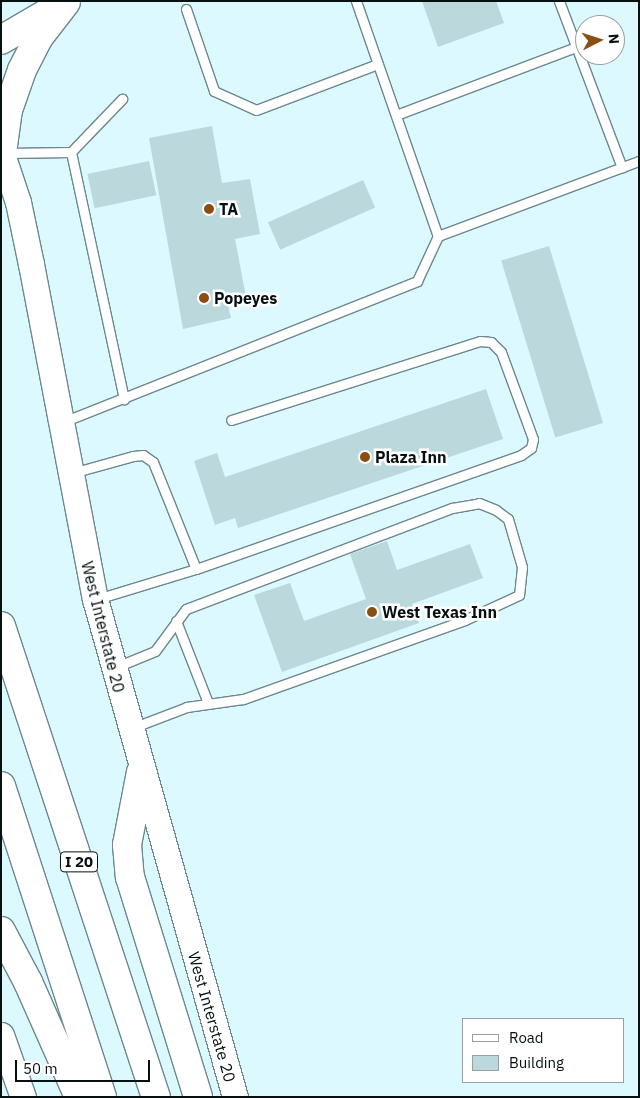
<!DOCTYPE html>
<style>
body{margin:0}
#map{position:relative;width:640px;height:1098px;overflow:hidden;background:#dbf9fe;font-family:"IBM Plex Sans",sans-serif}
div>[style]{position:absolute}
.building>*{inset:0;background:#bbd8dd;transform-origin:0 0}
.roads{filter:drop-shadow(1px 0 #6c888d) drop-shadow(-1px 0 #6c888d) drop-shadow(0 1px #6c888d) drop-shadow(0 -1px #6c888d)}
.lane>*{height:9px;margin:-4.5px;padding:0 4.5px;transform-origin:4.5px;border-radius:4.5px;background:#fff}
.secondary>*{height:25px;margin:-12.5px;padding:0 12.5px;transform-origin:12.5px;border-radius:12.5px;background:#fff}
.primary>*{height:28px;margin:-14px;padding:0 14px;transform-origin:14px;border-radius:14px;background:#fff}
.highway>*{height:28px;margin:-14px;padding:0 14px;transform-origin:14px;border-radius:14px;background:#fff}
.dots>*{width:14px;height:14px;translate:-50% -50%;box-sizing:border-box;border:2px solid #fff;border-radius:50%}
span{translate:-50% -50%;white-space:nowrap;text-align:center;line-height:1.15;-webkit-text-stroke:5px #fff;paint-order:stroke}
.shield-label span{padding:1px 4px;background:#fff;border:1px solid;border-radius:4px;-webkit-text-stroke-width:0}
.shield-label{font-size:15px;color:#061011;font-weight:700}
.poi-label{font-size:16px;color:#061011;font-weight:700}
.left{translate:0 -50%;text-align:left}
.street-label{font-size:16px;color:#061011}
.frame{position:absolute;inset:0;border:2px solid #061011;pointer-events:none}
.legend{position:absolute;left:462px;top:1018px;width:162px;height:65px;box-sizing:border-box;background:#fff;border:1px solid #9b9fa0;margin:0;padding:6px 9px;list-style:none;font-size:15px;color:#061011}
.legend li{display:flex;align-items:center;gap:10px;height:25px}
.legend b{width:25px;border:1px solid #9b9fa0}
.north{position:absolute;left:575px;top:15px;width:50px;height:50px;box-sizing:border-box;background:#fff;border:1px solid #9b9fa0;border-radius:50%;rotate:85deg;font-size:14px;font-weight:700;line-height:20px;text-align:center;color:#061011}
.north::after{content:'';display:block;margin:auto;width:18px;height:22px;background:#8b4d10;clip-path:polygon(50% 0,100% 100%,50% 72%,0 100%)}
.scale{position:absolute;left:15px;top:1060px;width:135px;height:22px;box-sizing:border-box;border:2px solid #061011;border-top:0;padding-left:6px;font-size:15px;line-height:18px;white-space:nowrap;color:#061011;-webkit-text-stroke:4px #fff;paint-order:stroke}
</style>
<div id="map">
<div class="building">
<div style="clip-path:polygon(422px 1px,496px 1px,504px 23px,438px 47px)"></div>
<div style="clip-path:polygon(212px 126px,222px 183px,250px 179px,260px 234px,235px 239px,247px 302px,228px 305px,231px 318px,183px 329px,149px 138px)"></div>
<div style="left:149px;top:161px;width:35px;height:63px;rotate:78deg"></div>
<div style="left:363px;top:180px;width:30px;height:104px;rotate:66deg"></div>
<div style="left:549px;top:246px;width:185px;height:50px;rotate:73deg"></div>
<div style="clip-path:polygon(486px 389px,503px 439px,238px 528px,235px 518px,215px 525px,194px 461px,217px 453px,225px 477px)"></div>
<div style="clip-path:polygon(387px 541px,397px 570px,470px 544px,483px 578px,412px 604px,419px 623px,282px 672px,254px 595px,290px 583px,304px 621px,366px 599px,350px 554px)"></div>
</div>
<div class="roads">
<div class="lane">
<div style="left:356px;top:1px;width:249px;rotate:70.8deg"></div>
<div style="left:559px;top:1px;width:178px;rotate:69.3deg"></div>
<div style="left:186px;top:9px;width:87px;rotate:71.1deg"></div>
<div style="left:214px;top:91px;width:46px;rotate:24.3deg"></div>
<div style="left:256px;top:110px;width:130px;rotate:-20.7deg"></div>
<div style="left:396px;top:115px;width:192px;rotate:-20.7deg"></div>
<div style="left:71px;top:152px;width:74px;rotate:-46.1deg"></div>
<div style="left:5px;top:153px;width:66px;rotate:-0.9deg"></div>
<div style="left:71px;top:152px;width:253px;rotate:77.9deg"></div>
<div style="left:63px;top:422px;width:381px;rotate:-21.7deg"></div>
<div style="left:417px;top:281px;width:50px;rotate:-65deg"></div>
<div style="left:438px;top:236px;width:215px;rotate:-20.5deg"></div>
<div style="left:72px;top:473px;width:63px;rotate:-15.6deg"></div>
<div style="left:133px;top:456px;width:10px;rotate:-6deg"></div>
<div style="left:143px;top:455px;width:12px;rotate:35deg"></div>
<div style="left:153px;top:462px;width:115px;rotate:68.1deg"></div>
<div style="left:97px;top:599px;width:103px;rotate:-16.9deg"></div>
<div style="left:196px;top:569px;width:344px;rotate:-19.3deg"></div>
<div style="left:521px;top:455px;width:12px;rotate:-35deg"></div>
<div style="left:531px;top:448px;width:9px;rotate:-77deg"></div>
<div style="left:533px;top:439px;width:93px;rotate:-110.2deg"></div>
<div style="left:501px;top:352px;width:14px;rotate:-135deg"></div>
<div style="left:491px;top:342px;width:11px;rotate:-175deg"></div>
<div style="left:480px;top:341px;width:261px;rotate:162.4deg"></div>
<div style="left:176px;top:621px;width:88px;rotate:68.7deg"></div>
<div style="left:116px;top:667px;width:42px;rotate:-22.3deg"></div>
<div style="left:155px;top:651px;width:52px;rotate:-53.6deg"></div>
<div style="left:186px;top:609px;width:285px;rotate:-20.8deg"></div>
<div style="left:452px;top:508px;width:27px;rotate:-10deg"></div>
<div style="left:479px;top:503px;width:18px;rotate:22deg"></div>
<div style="left:496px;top:510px;width:15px;rotate:37deg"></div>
<div style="left:508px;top:519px;width:50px;rotate:73.7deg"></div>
<div style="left:522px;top:567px;width:28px;rotate:96deg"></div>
<div style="left:519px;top:595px;width:60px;rotate:155.2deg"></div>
<div style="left:465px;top:620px;width:236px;rotate:160.4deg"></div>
<div style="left:243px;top:699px;width:57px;rotate:171.9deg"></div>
<div style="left:187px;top:707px;width:59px;rotate:159.1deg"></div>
</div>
<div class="secondary">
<div style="left:1px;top:151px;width:54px;rotate:71.6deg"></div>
<div style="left:18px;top:202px;width:63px;rotate:78.2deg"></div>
<div style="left:31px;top:264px;width:341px;rotate:79.2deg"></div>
<div style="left:95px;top:599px;width:517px;rotate:74.3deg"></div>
<div style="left:1px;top:1035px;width:66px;rotate:70.5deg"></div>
</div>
<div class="primary">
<div style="left:1px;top:40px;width:61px;rotate:-30.3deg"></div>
<div style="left:2px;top:153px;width:43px;rotate:-82.1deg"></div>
<div style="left:8px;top:110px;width:42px;rotate:-70.7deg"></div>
<div style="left:22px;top:70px;width:37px;rotate:-63deg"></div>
<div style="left:39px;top:37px;width:44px;rotate:-52.4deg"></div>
</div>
<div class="highway">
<div style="left:1px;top:626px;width:496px;rotate:71.8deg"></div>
<div style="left:141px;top:772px;width:74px;rotate:100.9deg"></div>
<div style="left:127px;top:845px;width:32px;rotate:85deg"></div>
<div style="left:130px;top:877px;width:230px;rotate:72.8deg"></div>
<div style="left:1px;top:786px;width:327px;rotate:72deg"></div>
<div style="left:1px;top:931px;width:58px;rotate:62.1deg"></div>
<div style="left:28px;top:982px;width:126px;rotate:66.1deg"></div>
</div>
</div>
<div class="dots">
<div style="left:209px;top:209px;background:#8b4d10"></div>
<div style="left:204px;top:298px;background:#8b4d10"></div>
<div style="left:365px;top:457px;background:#8b4d10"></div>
<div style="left:372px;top:612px;background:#8b4d10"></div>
</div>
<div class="shield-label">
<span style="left:79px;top:862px">I 20</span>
</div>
<div class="poi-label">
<span class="left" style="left:219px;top:209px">TA</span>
<span class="left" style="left:214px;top:298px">Popeyes</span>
<span class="left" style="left:375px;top:457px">Plaza Inn</span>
<span class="left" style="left:382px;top:612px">West Texas Inn</span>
</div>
<div class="street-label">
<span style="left:103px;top:627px;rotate:76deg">West Interstate 20</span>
<span style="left:212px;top:1017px;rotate:74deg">West Interstate 20</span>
</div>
<div class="frame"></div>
<ul class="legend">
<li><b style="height:6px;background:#fff"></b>Road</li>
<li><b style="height:14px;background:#bbd8dd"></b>Building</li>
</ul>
<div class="north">N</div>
<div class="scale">50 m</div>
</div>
